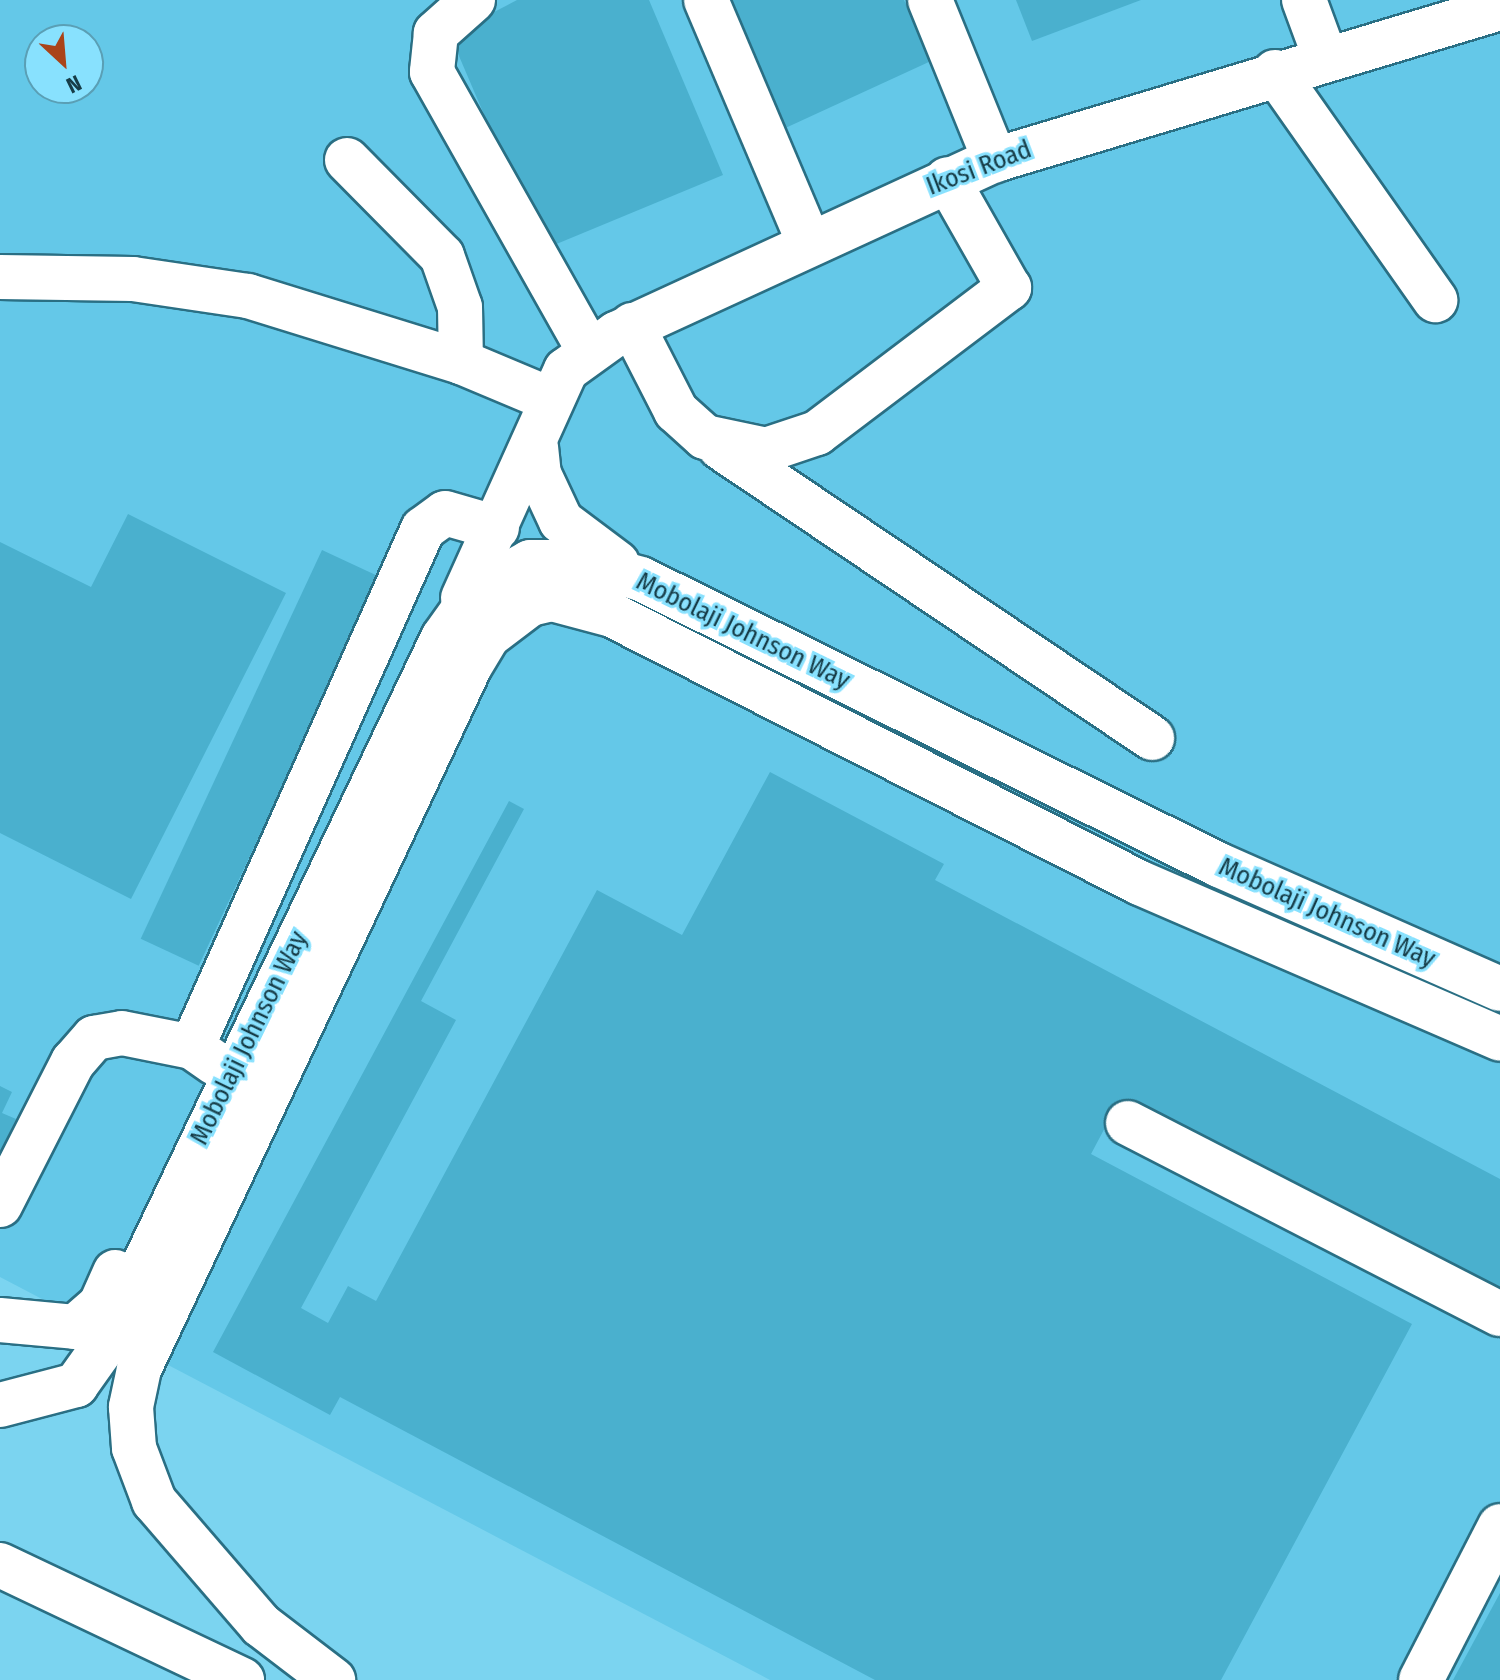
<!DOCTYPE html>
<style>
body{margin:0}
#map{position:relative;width:1500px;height:1680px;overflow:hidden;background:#7bd4f0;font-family:"Fira Sans Condensed",sans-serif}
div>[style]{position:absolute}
.built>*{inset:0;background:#64c8e8}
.building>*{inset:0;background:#4ab0ce;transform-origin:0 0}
.roads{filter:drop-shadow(2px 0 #2a6f84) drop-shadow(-2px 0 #2a6f84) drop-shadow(0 2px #2a6f84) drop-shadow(0 -2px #2a6f84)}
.minor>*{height:44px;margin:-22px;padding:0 22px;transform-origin:22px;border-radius:22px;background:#fff}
.highway>*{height:44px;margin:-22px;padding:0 22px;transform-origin:22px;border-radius:22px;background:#fff}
span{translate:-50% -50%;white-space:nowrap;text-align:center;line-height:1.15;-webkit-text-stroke:6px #88e1fe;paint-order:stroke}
.street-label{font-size:26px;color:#163c47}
.north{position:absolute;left:24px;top:24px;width:80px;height:80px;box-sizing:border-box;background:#88e1fe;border:2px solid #5a9fb5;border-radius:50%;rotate:154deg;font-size:22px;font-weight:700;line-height:32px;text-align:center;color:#163c47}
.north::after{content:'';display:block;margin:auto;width:28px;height:36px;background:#aa4419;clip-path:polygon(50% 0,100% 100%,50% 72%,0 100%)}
</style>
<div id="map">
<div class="built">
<div style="clip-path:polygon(evenodd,0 0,1500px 0,1500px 1680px,770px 1680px,0 1277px,0 0,40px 40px,88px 40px,88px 88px,40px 88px,40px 40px)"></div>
</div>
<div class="building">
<div style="clip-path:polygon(517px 0,649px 0,723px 175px,542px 250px,450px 35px)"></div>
<div style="clip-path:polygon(689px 0,904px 0,931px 61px,753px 143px)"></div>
<div style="clip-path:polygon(1016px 0,1141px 0,1032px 41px)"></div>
<div style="clip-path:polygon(128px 514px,286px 593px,131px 899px,0 833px,0 542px,91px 587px)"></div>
<div style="left:322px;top:550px;width:64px;height:429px;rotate:25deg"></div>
<div style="clip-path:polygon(770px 772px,944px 864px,935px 880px,1500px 1179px,1500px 1311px,1116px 1107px,1091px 1154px,1412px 1324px,1221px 1680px,875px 1680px,340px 1397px,330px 1415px,213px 1352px,509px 801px,524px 809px,421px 1001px,456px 1020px,301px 1308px,328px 1323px,348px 1286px,376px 1301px,597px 890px,682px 935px)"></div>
<div style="clip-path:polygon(0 1086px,12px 1092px,2px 1113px,16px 1119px,0 1152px)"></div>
<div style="clip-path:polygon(1500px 1593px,1500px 1680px,1453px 1680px)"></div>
</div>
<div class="roads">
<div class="minor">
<div style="left:473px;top:0;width:50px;rotate:138.3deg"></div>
<div style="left:436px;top:33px;width:39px;rotate:96deg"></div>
<div style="left:432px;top:72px;width:320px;rotate:60.6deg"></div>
<div style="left:706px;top:0;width:261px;rotate:67deg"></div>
<div style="left:930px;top:0;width:173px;rotate:67.9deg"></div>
<div style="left:1304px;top:0;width:61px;rotate:69.8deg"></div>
<div style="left:1275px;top:72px;width:279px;rotate:54.9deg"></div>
<div style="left:347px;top:160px;width:135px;rotate:45.3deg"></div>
<div style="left:442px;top:256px;width:54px;rotate:70.6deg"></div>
<div style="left:460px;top:307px;width:55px;rotate:89deg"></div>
<div style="left:0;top:277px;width:133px;rotate:0.9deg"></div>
<div style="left:133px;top:279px;width:116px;rotate:8.4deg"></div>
<div style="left:248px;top:296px;width:223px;rotate:17.2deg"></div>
<div style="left:461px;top:362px;width:95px;rotate:22.8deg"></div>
<div style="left:632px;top:325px;width:97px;rotate:62.9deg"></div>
<div style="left:676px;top:411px;width:39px;rotate:42deg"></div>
<div style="left:705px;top:437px;width:62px;rotate:12deg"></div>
<div style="left:766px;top:450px;width:54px;rotate:-18.4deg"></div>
<div style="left:817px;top:433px;width:241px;rotate:-37.1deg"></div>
<div style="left:1009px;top:288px;width:125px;rotate:-119.6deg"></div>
<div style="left:536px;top:447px;width:27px;rotate:84deg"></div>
<div style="left:539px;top:474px;width:52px;rotate:64.9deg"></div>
<div style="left:561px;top:521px;width:70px;rotate:36.9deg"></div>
<div style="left:720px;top:447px;width:521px;rotate:33.96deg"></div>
<div style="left:463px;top:598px;width:250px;rotate:-65.7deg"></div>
<div style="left:566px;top:370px;width:62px;rotate:-35.8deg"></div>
<div style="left:616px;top:334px;width:417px;rotate:-24.7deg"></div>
<div style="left:995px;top:160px;width:527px;rotate:-16.75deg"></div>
<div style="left:192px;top:1047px;width:567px;rotate:-65.97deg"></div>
<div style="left:423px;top:529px;width:27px;rotate:-36deg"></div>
<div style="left:445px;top:513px;width:54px;rotate:16.1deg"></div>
<div style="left:1128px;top:1123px;width:418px;rotate:27.2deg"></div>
<div style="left:0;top:1205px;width:161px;rotate:-63deg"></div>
<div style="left:73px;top:1062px;width:32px;rotate:-49deg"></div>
<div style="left:94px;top:1038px;width:28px;rotate:-10deg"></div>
<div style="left:122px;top:1033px;width:71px;rotate:11.3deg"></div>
<div style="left:192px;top:1047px;width:28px;rotate:35deg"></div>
<div style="left:0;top:1320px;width:75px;rotate:5.3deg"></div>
<div style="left:75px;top:1327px;width:35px;rotate:-41deg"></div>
<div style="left:101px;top:1304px;width:35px;rotate:-66deg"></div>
<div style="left:108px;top:1340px;width:778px;rotate:-64.49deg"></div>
<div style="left:443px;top:638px;width:55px;rotate:-54.6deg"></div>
<div style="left:475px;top:593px;width:63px;rotate:-29.4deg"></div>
<div style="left:530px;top:562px;width:51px"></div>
<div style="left:581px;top:562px;width:62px;rotate:15.8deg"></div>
<div style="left:641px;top:579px;width:645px;rotate:26.33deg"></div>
<div style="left:1219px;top:865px;width:307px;rotate:23.8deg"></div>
<div style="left:139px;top:1369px;width:777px;rotate:-64.79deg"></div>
<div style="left:470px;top:666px;width:35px;rotate:-59deg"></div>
<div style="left:488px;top:636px;width:53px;rotate:-37.3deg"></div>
<div style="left:530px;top:604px;width:23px;rotate:-13deg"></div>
<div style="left:552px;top:599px;width:62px;rotate:14.9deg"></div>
<div style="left:612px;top:615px;width:592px;rotate:26.91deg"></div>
<div style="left:1140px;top:883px;width:392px;rotate:23.4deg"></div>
<div style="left:1421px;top:1680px;width:173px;rotate:-62.8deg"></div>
</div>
<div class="highway">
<div style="left:139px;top:1369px;width:39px;rotate:102deg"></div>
<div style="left:131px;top:1407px;width:41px;rotate:85.8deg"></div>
<div style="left:134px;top:1448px;width:57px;rotate:69.3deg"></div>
<div style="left:154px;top:1501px;width:164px;rotate:49.2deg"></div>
<div style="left:261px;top:1625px;width:91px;rotate:37.4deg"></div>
<div style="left:0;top:1405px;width:79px;rotate:-14.7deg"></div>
<div style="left:76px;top:1385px;width:55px;rotate:-54.6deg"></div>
<div style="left:0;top:1565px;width:268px;rotate:25.4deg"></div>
</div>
</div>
<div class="street-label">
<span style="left:979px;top:168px;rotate:-21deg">Ikosi Road</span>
<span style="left:743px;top:631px;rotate:26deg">Mobolaji Johnson Way</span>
<span style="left:1327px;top:913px;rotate:24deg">Mobolaji Johnson Way</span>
<span style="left:249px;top:1038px;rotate:-64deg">Mobolaji Johnson Way</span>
</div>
<div class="north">N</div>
</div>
